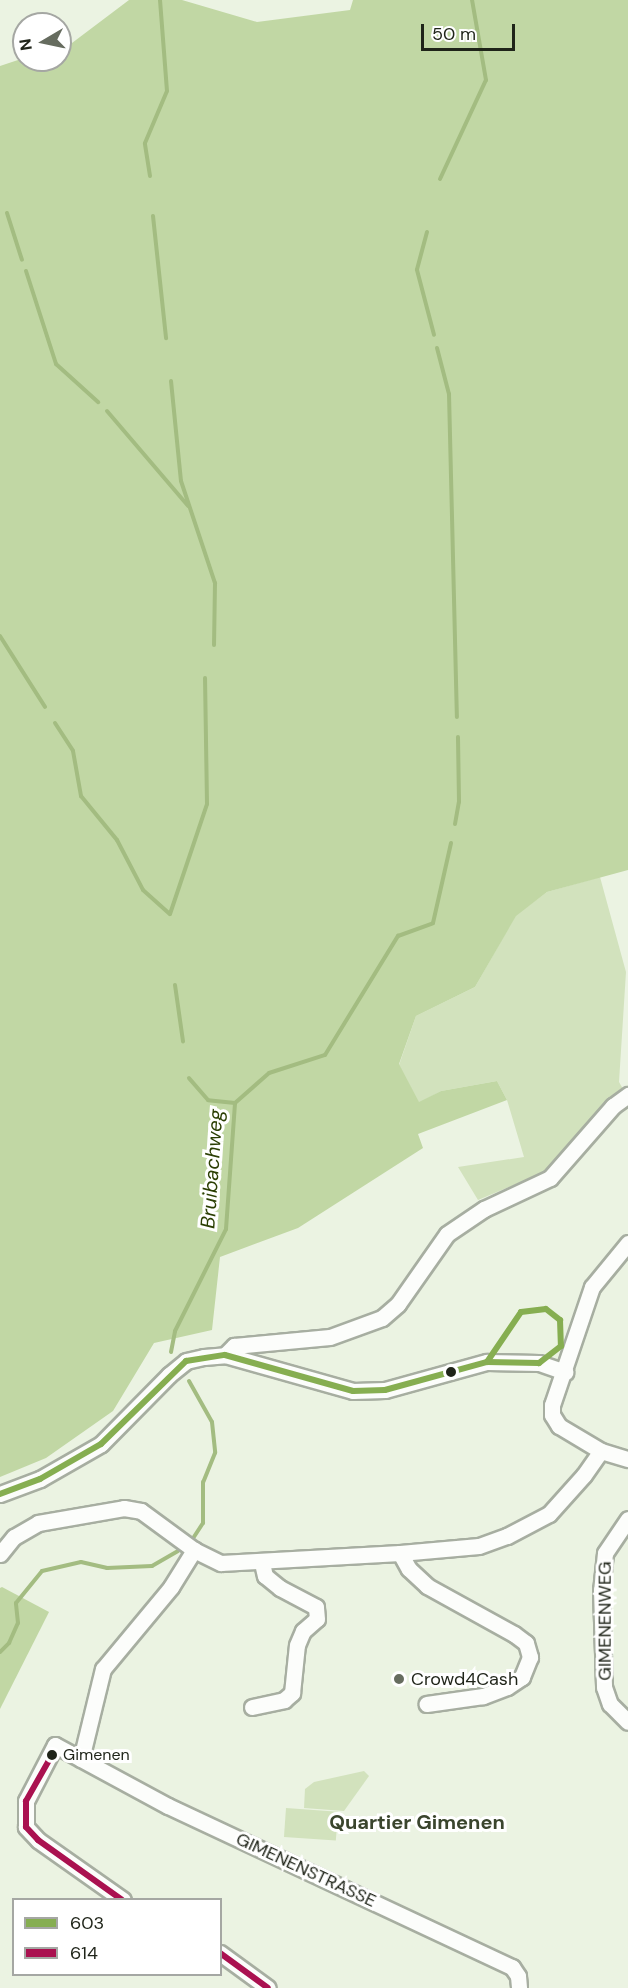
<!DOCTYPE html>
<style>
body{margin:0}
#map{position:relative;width:628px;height:1988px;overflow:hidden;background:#ebf3e2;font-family:"DM Sans",sans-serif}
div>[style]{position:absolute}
.green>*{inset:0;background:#d2e2bd;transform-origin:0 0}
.forest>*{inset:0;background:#c1d7a4}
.stream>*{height:4px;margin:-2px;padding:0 2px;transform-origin:2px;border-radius:2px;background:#a3bc81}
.roads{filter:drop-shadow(2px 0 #a7aea1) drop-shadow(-2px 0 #a7aea1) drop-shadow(0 2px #a7aea1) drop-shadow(0 -2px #a7aea1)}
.minor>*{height:15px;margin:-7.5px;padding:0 7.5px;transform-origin:7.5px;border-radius:7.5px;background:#fcfdfb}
.bus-1>*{height:6px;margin:-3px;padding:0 3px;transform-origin:3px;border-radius:3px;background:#86ae51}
.bus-2>*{height:6px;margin:-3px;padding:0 3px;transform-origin:3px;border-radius:3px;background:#aa1150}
.dots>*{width:16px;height:16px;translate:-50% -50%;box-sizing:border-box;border:3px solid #fff;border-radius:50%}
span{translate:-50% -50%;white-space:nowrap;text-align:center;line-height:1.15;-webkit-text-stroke:6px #fff;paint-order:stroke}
.bus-label{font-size:16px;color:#1f2419}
.left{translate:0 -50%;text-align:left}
.street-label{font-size:18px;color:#1f2419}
.poi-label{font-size:18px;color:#1f2419}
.water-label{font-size:20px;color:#2b3f04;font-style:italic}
.neighbourhood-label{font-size:20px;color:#3a452d;font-weight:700}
.legend{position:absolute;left:12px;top:1898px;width:210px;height:78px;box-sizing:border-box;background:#fff;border:2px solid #a5a7a3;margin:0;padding:8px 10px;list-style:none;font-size:18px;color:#1f2419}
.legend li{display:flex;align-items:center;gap:12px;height:30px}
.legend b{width:30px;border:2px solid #a5a7a3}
.north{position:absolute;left:12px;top:12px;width:60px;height:60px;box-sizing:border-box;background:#fff;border:2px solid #a5a7a3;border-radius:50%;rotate:261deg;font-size:16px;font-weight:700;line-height:24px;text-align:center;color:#1f2419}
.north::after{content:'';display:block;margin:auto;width:21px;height:27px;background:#666c5f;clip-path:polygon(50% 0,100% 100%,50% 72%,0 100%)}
.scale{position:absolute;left:421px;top:24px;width:94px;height:27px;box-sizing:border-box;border:3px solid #1f2419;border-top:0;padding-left:8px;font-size:18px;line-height:21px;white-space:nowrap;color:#1f2419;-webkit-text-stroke:4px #fff;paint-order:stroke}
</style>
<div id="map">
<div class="green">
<div style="clip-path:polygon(600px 877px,626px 972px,619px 1082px,623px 1089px,547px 1171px,478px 1200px,458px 1167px,524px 1157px,507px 1100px,497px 1081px,441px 1091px,419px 1103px,399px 1065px,416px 1016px,475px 987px,516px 915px,547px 892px)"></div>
<div style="clip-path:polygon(364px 1771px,369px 1776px,344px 1811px,304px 1808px,305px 1789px,314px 1782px)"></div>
<div style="left:286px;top:1808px;width:52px;height:29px;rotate:4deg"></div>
</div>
<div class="forest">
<div style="clip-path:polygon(129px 0,182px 0,257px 22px,350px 10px,353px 0,628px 0,628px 870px,547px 892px,516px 916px,475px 987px,416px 1016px,399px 1064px,419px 1102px,441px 1091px,497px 1081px,507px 1100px,418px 1134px,423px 1148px,298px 1228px,220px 1257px,212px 1330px,154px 1343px,113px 1411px,46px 1458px,0 1477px,0 66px,24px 58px,60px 60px,60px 47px,72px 43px)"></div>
<div style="clip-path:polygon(2px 1587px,49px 1612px,0 1709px,0 1588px)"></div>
</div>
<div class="stream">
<div style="left:150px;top:176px;width:33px;rotate:-99deg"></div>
<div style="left:145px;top:143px;width:56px;rotate:-67.1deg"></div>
<div style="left:167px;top:91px;width:91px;rotate:-94.4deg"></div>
<div style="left:440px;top:179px;width:109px;rotate:-65.1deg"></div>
<div style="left:486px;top:80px;width:81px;rotate:-99.9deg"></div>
<div style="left:7px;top:213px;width:49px;rotate:72.3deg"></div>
<div style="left:153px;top:216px;width:123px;rotate:83.9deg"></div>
<div style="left:427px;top:232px;width:39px;rotate:105deg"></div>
<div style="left:417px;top:270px;width:67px;rotate:75.3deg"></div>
<div style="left:26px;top:271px;width:98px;rotate:72.1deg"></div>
<div style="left:56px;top:364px;width:57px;rotate:42.1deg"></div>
<div style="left:437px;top:348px;width:48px;rotate:75.4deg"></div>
<div style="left:449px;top:394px;width:323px;rotate:88.6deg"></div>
<div style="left:171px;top:381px;width:100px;rotate:84.3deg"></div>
<div style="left:181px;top:481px;width:108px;rotate:71.6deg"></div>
<div style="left:215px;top:583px;width:62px;rotate:90.9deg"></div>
<div style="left:107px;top:411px;width:125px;rotate:49.5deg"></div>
<div style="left:0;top:636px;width:84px;rotate:57.6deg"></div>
<div style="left:55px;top:723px;width:33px;rotate:57deg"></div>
<div style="left:73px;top:751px;width:46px;rotate:79.9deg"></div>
<div style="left:81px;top:796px;width:57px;rotate:50.7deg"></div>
<div style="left:117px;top:840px;width:56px;rotate:62.5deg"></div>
<div style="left:143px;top:890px;width:36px;rotate:42deg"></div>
<div style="left:170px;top:914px;width:116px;rotate:-71.4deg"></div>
<div style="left:207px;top:804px;width:126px;rotate:-90.9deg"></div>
<div style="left:455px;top:824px;width:22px;rotate:-80deg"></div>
<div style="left:459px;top:802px;width:65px;rotate:-90.9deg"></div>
<div style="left:175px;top:985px;width:57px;rotate:81.9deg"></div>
<div style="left:235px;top:1103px;width:45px;rotate:-41.4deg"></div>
<div style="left:269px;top:1073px;width:59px;rotate:-17.8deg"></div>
<div style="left:325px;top:1055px;width:140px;rotate:-58.5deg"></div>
<div style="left:398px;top:936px;width:37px;rotate:-20deg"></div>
<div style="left:433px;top:923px;width:82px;rotate:-77.3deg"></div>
<div style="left:171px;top:1352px;width:21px;rotate:-79deg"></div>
<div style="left:175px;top:1331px;width:114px;rotate:-63.4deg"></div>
<div style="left:226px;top:1229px;width:126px;rotate:-85.9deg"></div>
<div style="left:235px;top:1103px;width:27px;rotate:-174deg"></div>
<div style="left:208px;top:1100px;width:29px;rotate:-131deg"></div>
<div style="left:189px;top:1381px;width:47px;rotate:60.7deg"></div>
<div style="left:212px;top:1422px;width:31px;rotate:84deg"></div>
<div style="left:215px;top:1453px;width:31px;rotate:112deg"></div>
<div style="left:203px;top:1482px;width:41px;rotate:90deg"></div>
<div style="left:203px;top:1523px;width:20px;rotate:123deg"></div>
<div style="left:0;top:1652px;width:13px;rotate:-45deg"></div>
<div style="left:9px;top:1643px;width:22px;rotate:-66deg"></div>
<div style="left:18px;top:1623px;width:20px;rotate:-96deg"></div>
<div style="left:16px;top:1603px;width:41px;rotate:-50.9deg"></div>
<div style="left:42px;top:1571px;width:40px;rotate:-13deg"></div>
<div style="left:81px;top:1562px;width:27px;rotate:13deg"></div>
<div style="left:107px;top:1568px;width:45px;rotate:-2.5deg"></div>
<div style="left:152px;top:1566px;width:30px;rotate:-30deg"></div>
</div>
<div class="roads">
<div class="minor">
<div style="left:225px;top:1355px;width:13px;rotate:-45deg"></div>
<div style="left:234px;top:1346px;width:96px;rotate:-5.4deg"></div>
<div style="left:330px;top:1337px;width:55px;rotate:-20.1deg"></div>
<div style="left:382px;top:1318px;width:21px;rotate:-41deg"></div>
<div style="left:398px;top:1304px;width:85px;rotate:-55deg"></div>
<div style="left:447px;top:1234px;width:45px;rotate:-34deg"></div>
<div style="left:484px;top:1209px;width:73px;rotate:-25.2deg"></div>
<div style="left:550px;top:1178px;width:96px;rotate:-48.8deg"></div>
<div style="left:613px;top:1106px;width:19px;rotate:-36deg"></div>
<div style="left:601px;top:1451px;width:28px;rotate:17deg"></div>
<div style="left:0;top:1494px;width:43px;rotate:-20.6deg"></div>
<div style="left:40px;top:1479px;width:70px;rotate:-29.8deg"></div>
<div style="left:101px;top:1444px;width:97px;rotate:-45.4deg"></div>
<div style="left:169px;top:1375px;width:22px;rotate:-39deg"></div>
<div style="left:186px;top:1361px;width:18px;rotate:-13deg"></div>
<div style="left:204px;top:1357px;width:21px;rotate:-5deg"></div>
<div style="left:225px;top:1355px;width:133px;rotate:15.7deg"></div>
<div style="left:353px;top:1391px;width:32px;rotate:-2deg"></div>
<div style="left:385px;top:1390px;width:106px;rotate:-15.4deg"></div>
<div style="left:487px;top:1362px;width:52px;rotate:1.1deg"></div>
<div style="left:539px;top:1363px;width:28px;rotate:19deg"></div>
<div style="left:628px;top:1519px;width:41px;rotate:124.1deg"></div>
<div style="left:605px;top:1553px;width:37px;rotate:96deg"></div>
<div style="left:601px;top:1590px;width:97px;rotate:88.2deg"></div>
<div style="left:604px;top:1687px;width:18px;rotate:71deg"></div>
<div style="left:610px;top:1704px;width:25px;rotate:45deg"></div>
<div style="left:400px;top:1553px;width:79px;rotate:-5.1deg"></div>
<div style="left:479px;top:1546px;width:30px;rotate:-20deg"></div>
<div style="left:507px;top:1536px;width:47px;rotate:-27.6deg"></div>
<div style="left:549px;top:1514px;width:52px;rotate:-48.1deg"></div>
<div style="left:584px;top:1475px;width:29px;rotate:-55deg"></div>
<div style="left:601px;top:1451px;width:49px;rotate:-149.2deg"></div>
<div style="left:559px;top:1426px;width:13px;rotate:-122deg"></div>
<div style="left:552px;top:1415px;width:10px;rotate:-90deg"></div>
<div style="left:552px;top:1405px;width:125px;rotate:-71.3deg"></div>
<div style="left:592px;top:1287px;width:57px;rotate:-50.7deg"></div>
<div style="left:0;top:1554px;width:22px;rotate:-51deg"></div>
<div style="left:14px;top:1537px;width:28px;rotate:-30deg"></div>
<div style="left:38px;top:1523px;width:87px;rotate:-9.9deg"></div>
<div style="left:124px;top:1508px;width:17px;rotate:10deg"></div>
<div style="left:141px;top:1511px;width:66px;rotate:36.3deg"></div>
<div style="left:194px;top:1550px;width:30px;rotate:26deg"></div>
<div style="left:221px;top:1563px;width:179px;rotate:-3.2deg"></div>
<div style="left:400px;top:1553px;width:18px;rotate:61deg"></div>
<div style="left:409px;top:1569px;width:25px;rotate:43deg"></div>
<div style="left:427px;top:1586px;width:99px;rotate:28.9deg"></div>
<div style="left:514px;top:1634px;width:15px;rotate:37deg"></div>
<div style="left:526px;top:1643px;width:15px;rotate:74deg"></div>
<div style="left:530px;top:1657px;width:22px;rotate:112deg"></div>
<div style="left:522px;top:1677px;width:18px;rotate:146deg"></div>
<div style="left:507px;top:1687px;width:26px;rotate:159deg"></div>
<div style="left:483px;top:1696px;width:57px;rotate:171.9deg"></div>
<div style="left:252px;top:1707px;width:33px;rotate:-12deg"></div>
<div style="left:284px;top:1700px;width:11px;rotate:-41deg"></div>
<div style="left:292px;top:1693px;width:48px;rotate:-84.1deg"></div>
<div style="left:297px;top:1645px;width:15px;rotate:-67deg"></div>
<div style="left:303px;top:1631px;width:18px;rotate:-41deg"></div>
<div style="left:317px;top:1619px;width:12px;rotate:-95deg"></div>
<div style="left:316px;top:1607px;width:41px;rotate:-152.2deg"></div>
<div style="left:280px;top:1588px;width:19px;rotate:-141deg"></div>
<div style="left:265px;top:1576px;width:13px;rotate:-103deg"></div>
<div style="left:81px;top:1759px;width:93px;rotate:-76.3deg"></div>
<div style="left:103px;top:1669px;width:107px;rotate:-50.3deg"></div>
<div style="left:171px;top:1587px;width:44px;rotate:-58.1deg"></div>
<div style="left:123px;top:1900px;width:104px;rotate:-144.8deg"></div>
<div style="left:38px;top:1840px;width:18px;rotate:-133deg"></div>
<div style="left:26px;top:1827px;width:26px;rotate:-90deg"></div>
<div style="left:26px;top:1801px;width:63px;rotate:-62.6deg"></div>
<div style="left:55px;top:1745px;width:128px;rotate:28.4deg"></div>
<div style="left:168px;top:1806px;width:380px;rotate:25.1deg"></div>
<div style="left:512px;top:1967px;width:11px;rotate:56deg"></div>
<div style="left:518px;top:1976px;width:12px;rotate:85deg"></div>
<div style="left:220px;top:1953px;width:59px;rotate:36.1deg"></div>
</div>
</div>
<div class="bus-1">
<div style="left:546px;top:1309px;width:18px;rotate:38deg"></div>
<div style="left:560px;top:1320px;width:26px;rotate:88deg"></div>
<div style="left:561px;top:1346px;width:28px;rotate:142deg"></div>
<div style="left:539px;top:1363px;width:52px;rotate:-178.9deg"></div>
<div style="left:487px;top:1362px;width:60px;rotate:-55.8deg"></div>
<div style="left:521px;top:1312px;width:25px;rotate:-7deg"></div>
<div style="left:0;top:1494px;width:43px;rotate:-20.6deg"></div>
<div style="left:40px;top:1479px;width:70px;rotate:-29.8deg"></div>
<div style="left:101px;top:1444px;width:119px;rotate:-44.3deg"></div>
<div style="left:186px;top:1361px;width:39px;rotate:-9deg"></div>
<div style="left:225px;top:1355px;width:133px;rotate:15.7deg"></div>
<div style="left:353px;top:1391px;width:32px;rotate:-2deg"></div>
<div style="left:385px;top:1390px;width:106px;rotate:-15.4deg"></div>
</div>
<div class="bus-2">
<div style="left:52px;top:1755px;width:53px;rotate:119.5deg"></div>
<div style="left:26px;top:1801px;width:26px;rotate:90deg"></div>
<div style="left:26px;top:1827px;width:18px;rotate:47deg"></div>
<div style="left:38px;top:1840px;width:103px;rotate:35.5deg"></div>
<div style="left:220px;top:1953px;width:59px;rotate:36.1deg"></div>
</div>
<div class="dots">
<div style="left:451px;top:1372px;background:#1f2419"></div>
<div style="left:399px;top:1679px;background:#666c5f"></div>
<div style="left:52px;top:1755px;background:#1f2419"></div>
</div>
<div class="bus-label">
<span class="left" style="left:63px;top:1755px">Gimenen</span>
</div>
<div class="street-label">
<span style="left:605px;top:1621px;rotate:-90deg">GIMENENWEG</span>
<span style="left:306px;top:1870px;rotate:25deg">GIMENENSTRASSE</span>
</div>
<div class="poi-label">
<span class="left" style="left:411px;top:1679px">Crowd4Cash</span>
</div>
<div class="water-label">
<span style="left:212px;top:1169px;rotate:-86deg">Bruibachweg</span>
</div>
<div class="neighbourhood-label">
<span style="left:417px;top:1822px">Quartier Gimenen</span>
</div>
<ul class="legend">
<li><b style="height:8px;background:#86ae51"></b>603</li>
<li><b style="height:8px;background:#aa1150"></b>614</li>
</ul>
<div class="north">N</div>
<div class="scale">50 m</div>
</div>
